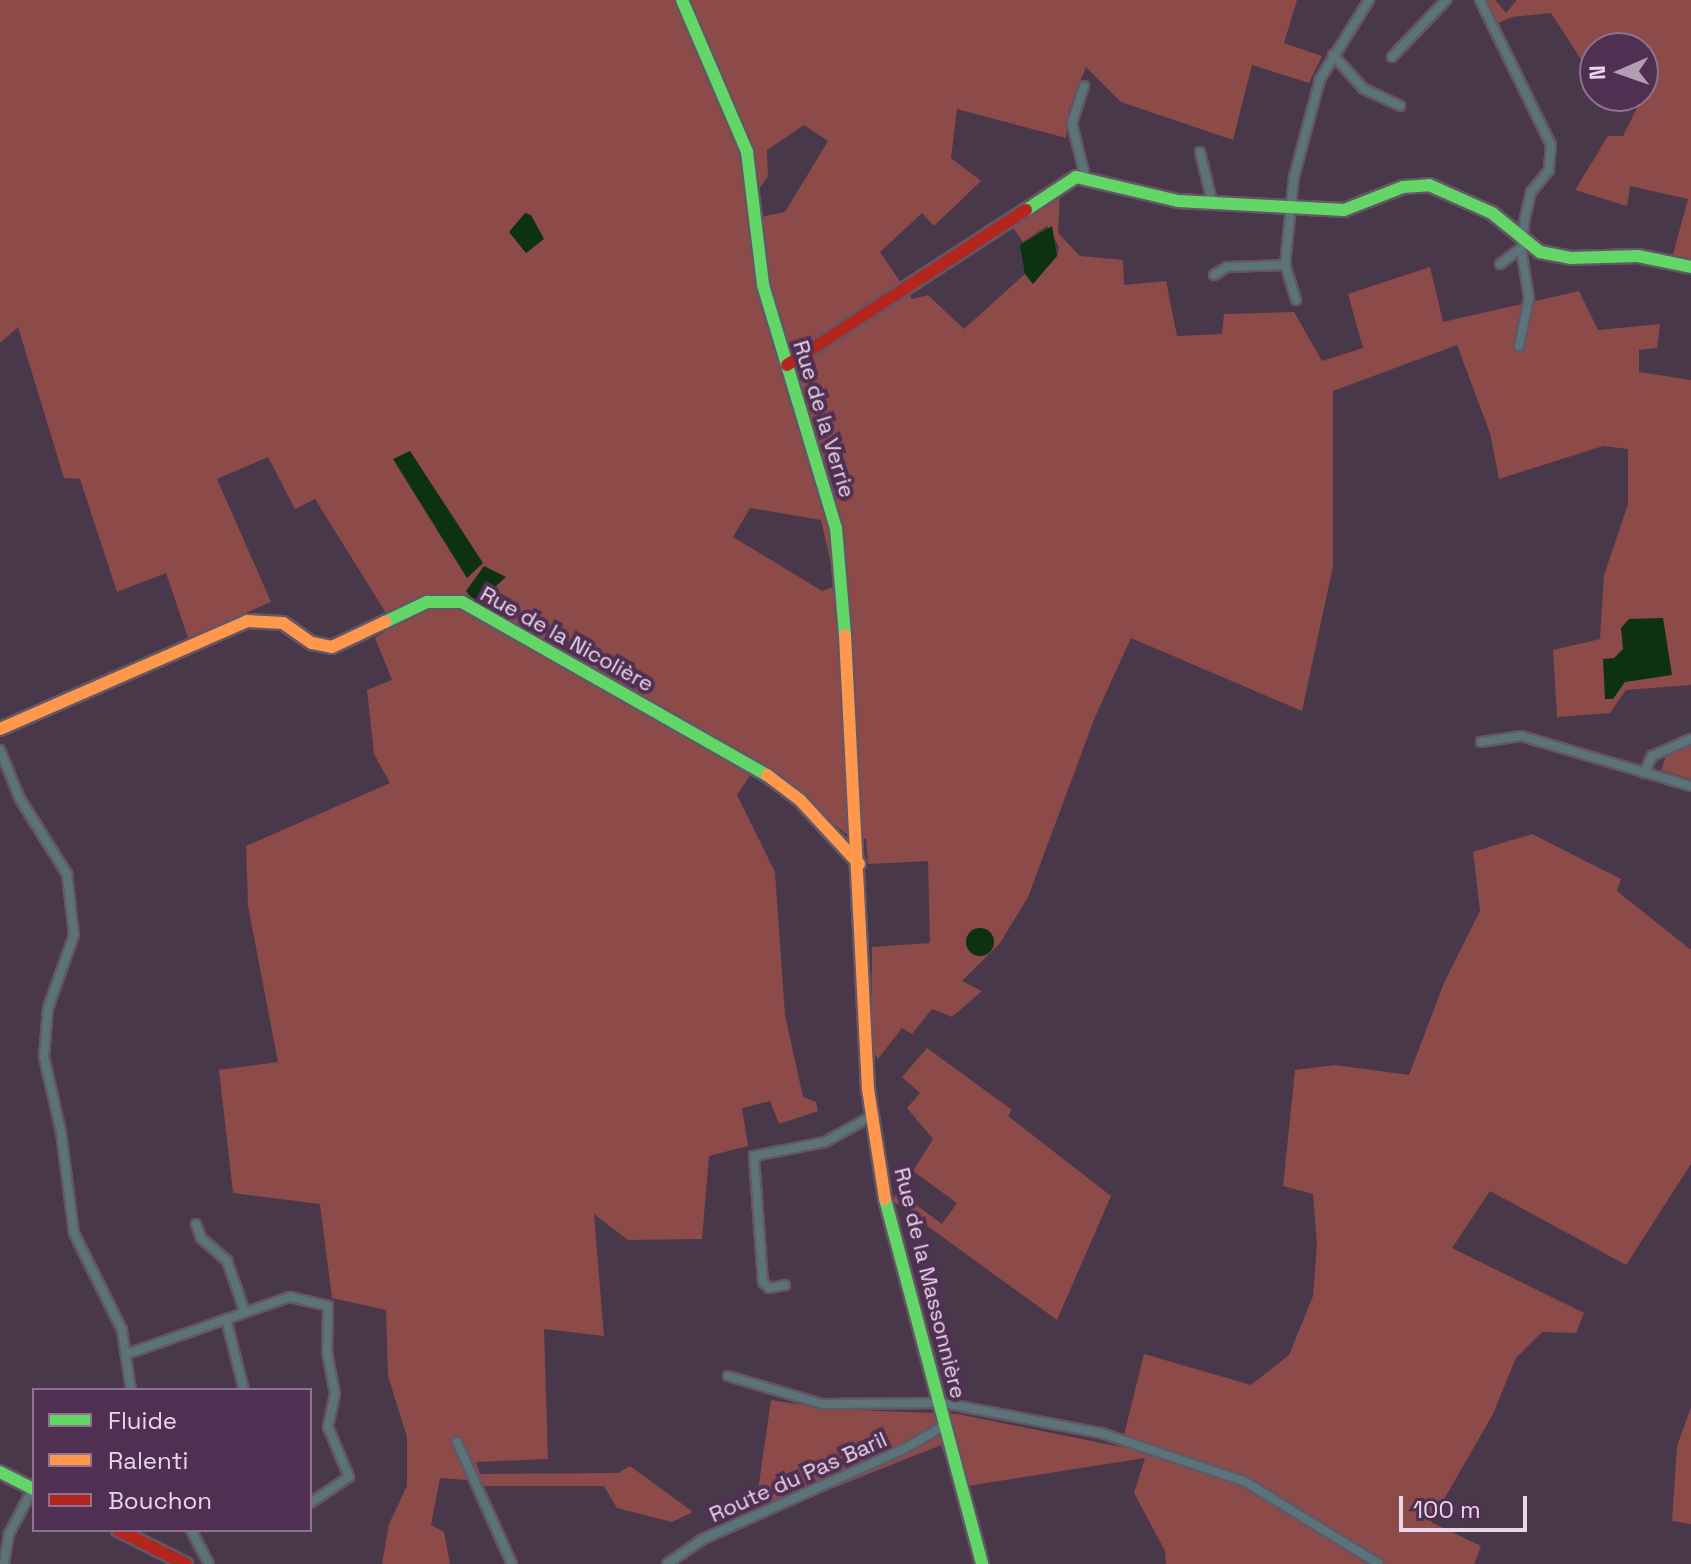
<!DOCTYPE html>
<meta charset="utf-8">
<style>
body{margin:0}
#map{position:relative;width:1691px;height:1564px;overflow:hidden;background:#49384a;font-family:"Space Grotesk",sans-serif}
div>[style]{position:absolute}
.green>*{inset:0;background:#8c4a49}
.water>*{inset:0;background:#0c3210}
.round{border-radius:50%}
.roads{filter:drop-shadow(2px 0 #645665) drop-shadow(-2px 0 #645665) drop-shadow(0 2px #645665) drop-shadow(0 -2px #645665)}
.street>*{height:8px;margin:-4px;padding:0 4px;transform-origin:4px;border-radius:4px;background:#5b7479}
.fast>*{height:12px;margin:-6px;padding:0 6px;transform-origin:6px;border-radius:6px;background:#63d668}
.slow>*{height:12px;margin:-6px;padding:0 6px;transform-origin:6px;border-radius:6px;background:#ff974d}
.jam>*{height:12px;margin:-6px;padding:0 6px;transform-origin:6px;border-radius:6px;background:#b3261e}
span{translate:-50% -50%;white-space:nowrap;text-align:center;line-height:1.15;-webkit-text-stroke:8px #503052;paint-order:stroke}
.street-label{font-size:22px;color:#ead6eb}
.legend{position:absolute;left:32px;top:1388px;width:280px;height:144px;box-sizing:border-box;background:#503052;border:2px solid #8e728f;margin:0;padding:10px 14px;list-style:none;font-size:24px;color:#ead6eb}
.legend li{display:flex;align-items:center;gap:16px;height:40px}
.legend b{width:40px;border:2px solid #8e728f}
.north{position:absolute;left:1579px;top:32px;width:80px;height:80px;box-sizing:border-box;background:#503052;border:2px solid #8e728f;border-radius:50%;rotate:268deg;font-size:22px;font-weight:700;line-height:32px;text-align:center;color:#ead6eb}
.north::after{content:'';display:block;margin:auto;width:28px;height:36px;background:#b29fb3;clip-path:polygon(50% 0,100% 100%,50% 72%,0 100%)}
.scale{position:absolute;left:1399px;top:1496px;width:128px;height:36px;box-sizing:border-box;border:4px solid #ead6eb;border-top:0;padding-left:10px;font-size:24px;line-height:28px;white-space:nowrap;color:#ead6eb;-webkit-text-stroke:6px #503052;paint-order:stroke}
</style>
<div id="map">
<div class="green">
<div style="clip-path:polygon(evenodd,0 0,1297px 0,1284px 43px,1322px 56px,1309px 83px,1252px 65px,1233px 140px,1121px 102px,1086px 67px,1069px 109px,1066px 138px,957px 109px,951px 158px,981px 181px,934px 226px,922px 213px,880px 252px,912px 299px,928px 295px,964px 329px,1025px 274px,1033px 283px,1057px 256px,1059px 247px,1047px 226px,1023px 242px,1012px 226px,1060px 193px,1058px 233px,1080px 256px,1123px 260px,1124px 285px,1166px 281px,1177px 336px,1222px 334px,1224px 314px,1294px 312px,1322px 361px,1363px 348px,1348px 294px,1430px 267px,1443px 322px,1579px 291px,1598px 330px,1660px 324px,1657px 348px,1639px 350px,1639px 372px,1691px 380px,1691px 685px,1626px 690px,1610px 713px,1557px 717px,1553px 650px,1600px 639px,1604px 575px,1628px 504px,1628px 449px,1603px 446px,1499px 479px,1490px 433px,1457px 345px,1333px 391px,1333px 566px,1302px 711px,1131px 638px,1095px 717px,1028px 897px,1000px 943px,962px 981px,982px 991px,952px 1017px,932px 1009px,912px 1034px,902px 1028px,878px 1059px,871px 1049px,872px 947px,930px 943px,928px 861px,868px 864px,866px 839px,845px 833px,759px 762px,737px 795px,775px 872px,785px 1015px,803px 1097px,816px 1102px,818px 1111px,779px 1124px,770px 1101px,742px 1108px,748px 1146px,709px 1156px,702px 1239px,628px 1240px,594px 1214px,604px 1336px,544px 1329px,548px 1459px,476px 1462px,480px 1474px,618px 1473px,630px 1466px,693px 1512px,672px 1522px,617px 1508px,604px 1486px,484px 1486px,482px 1481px,440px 1478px,431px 1525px,444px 1532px,450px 1564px,382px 1564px,389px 1524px,407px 1486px,407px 1437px,388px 1376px,386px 1310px,332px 1298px,320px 1204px,233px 1193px,219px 1070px,278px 1062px,248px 906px,246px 846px,390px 783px,374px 754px,367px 690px,392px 680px,375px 638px,394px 626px,315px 499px,295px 509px,268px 457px,217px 479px,271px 602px,188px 638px,166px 573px,117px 592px,80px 479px,64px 478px,18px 327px,0 343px,0 0,804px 125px,828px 141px,785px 212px,761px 217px,757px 192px,768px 176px,767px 150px,804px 125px,0 0,750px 508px,821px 520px,836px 586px,822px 591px,733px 537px,750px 508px)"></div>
<div style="clip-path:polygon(1484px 0,1495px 0,1506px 13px,1517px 0,1691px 0,1691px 261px,1672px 258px,1688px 199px,1630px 186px,1627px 206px,1575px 190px,1608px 136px,1623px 136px,1643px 96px,1643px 48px,1595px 48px,1595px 72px,1586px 67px,1551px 13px,1512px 17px,1496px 24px)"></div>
<div style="clip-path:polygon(1691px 743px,1691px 779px,1661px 770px,1668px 751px)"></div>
<div style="clip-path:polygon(1532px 834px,1621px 879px,1617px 891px,1691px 950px,1691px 1164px,1626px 1265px,1490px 1191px,1452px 1248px,1584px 1313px,1576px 1333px,1542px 1332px,1516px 1358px,1493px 1414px,1431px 1522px,1481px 1546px,1474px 1564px,1166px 1564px,1165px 1551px,1134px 1493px,1145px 1458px,955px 1488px,941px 1445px,763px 1516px,757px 1497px,771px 1400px,830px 1409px,958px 1414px,1121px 1447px,1144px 1354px,1251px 1385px,1289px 1355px,1313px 1296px,1317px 1244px,1313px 1194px,1283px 1186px,1295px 1070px,1335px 1065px,1409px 1075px,1444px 983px,1480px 911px,1473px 852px)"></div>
<div style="clip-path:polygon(927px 1048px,1012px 1110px,1008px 1116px,1111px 1196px,1057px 1320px,893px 1201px,897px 1191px,942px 1224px,957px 1203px,913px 1171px,933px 1139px,907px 1108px,920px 1093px,902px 1077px)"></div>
<div style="clip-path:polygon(1691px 1407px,1691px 1524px,1672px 1521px,1677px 1446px)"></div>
</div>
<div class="water">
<div style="clip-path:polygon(525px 213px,531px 215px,544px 239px,526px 253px,509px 232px)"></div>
<div style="clip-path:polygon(1052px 226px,1057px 256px,1033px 284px,1025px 274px,1020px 245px)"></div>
<div style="clip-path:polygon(410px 451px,483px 563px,467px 578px,393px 459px)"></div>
<div style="clip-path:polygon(484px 566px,506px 577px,476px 604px,466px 591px)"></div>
<div style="clip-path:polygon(1663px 618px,1672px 675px,1625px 682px,1613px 699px,1605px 699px,1603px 659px,1614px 658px,1623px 649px,1621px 628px,1629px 619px)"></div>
<div class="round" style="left:966px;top:928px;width:28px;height:28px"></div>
</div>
<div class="roads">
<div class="street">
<div style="left:1480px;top:0;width:161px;rotate:63.9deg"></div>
<div style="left:1551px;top:145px;width:25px;rotate:95deg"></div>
<div style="left:1549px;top:170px;width:28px;rotate:129deg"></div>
<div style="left:1531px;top:192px;width:26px;rotate:103deg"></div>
<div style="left:1525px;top:217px;width:31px;rotate:97deg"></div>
<div style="left:1521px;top:248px;width:51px;rotate:80.9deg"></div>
<div style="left:1529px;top:298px;width:49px;rotate:101.8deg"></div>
<div style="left:1333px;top:55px;width:46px;rotate:47.6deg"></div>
<div style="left:1364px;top:89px;width:40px;rotate:25deg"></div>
<div style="left:1392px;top:57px;width:79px;rotate:-46.5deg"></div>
<div style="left:1084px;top:86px;width:40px;rotate:108deg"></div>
<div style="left:1072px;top:124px;width:54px;rotate:76deg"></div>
<div style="left:1200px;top:152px;width:50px;rotate:76.2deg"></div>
<div style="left:1500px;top:264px;width:26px;rotate:-37deg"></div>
<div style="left:1214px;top:275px;width:15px;rotate:-32deg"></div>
<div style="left:1227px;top:267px;width:58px;rotate:-2deg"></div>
<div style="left:1296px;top:300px;width:37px;rotate:-107deg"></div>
<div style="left:1285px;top:265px;width:88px;rotate:-84.2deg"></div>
<div style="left:1294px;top:177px;width:101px;rotate:-75.1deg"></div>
<div style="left:1320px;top:79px;width:93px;rotate:-58.2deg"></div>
<div style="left:1481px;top:742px;width:40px;rotate:-8.5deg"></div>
<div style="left:1521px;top:736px;width:177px;rotate:16.4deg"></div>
<div style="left:0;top:750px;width:53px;rotate:67.8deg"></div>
<div style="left:20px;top:799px;width:89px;rotate:57.9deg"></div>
<div style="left:67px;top:874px;width:61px;rotate:83.5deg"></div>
<div style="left:74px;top:935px;width:77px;rotate:109.6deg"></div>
<div style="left:48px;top:1008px;width:49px;rotate:94.7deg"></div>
<div style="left:44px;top:1057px;width:77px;rotate:77.2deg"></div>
<div style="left:61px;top:1132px;width:102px;rotate:82.7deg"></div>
<div style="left:74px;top:1233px;width:108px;rotate:63.7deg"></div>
<div style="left:122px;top:1330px;width:61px;rotate:81.5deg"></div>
<div style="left:1644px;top:773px;width:19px;rotate:-65deg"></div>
<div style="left:1652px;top:756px;width:43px;rotate:-23.6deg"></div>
<div style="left:196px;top:1224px;width:15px;rotate:70deg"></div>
<div style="left:201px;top:1238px;width:35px;rotate:41deg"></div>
<div style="left:227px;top:1261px;width:54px;rotate:70.6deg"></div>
<div style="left:785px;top:1285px;width:16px;rotate:169deg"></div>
<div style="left:769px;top:1288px;width:8px;rotate:-135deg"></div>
<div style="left:763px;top:1282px;width:126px;rotate:-94.1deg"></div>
<div style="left:754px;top:1156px;width:72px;rotate:-11.2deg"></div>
<div style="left:825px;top:1142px;width:54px;rotate:-29deg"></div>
<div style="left:226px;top:1319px;width:73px;rotate:75.8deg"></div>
<div style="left:127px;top:1354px;width:173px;rotate:-19.3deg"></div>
<div style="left:290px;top:1297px;width:39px;rotate:13deg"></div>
<div style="left:328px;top:1306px;width:46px;rotate:91.2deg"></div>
<div style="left:327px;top:1352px;width:43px;rotate:79.2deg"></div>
<div style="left:335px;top:1394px;width:34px;rotate:102deg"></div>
<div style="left:328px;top:1427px;width:54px;rotate:67.2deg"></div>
<div style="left:349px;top:1477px;width:47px;rotate:146.3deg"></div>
<div style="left:728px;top:1376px;width:98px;rotate:16.6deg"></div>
<div style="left:822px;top:1404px;width:121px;rotate:-0.5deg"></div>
<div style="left:943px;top:1403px;width:161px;rotate:10.8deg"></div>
<div style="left:1101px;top:1433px;width:151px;rotate:18.6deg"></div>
<div style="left:1244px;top:1481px;width:158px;rotate:31.6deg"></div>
<div style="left:457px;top:1442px;width:134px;rotate:65.7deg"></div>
<div style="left:191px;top:1530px;width:38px;rotate:62deg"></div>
<div style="left:4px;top:1564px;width:30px;rotate:-81deg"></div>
<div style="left:9px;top:1534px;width:52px;rotate:-62.4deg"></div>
<div style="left:667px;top:1564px;width:44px;rotate:-34.8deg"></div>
<div style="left:703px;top:1539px;width:220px;rotate:-24.1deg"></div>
<div style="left:904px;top:1449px;width:48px;rotate:-30.3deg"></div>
</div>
<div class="fast">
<div style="left:682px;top:0;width:165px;rotate:66.8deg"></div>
<div style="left:747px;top:152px;width:134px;rotate:83.1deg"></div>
<div style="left:763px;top:285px;width:254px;rotate:73.3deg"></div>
<div style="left:836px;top:528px;width:107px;rotate:85.2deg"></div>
<div style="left:1026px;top:210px;width:60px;rotate:-33.4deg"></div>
<div style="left:1076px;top:177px;width:105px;rotate:13.2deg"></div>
<div style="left:1178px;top:201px;width:166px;rotate:3.1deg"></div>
<div style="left:1344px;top:210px;width:63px;rotate:-21.3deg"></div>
<div style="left:1403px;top:187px;width:26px;rotate:-4deg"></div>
<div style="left:1429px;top:185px;width:69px;rotate:24deg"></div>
<div style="left:1492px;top:213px;width:62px;rotate:39.1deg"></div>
<div style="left:1540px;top:252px;width:31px;rotate:11deg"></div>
<div style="left:1570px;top:258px;width:68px;rotate:-1.7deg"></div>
<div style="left:1638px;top:256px;width:54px;rotate:11.7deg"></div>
<div style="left:385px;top:622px;width:47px;rotate:-25.5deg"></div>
<div style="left:427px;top:602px;width:35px"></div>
<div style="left:462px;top:602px;width:351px;rotate:29.6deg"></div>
<div style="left:885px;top:1199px;width:378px;rotate:75.1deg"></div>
<div style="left:0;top:1472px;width:38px;rotate:27deg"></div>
</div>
<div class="slow">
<div style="left:845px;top:635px;width:455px;rotate:87.1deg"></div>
<div style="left:868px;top:1089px;width:111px;rotate:81.2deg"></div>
<div style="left:0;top:729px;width:270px;rotate:-23.6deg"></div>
<div style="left:247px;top:621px;width:36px;rotate:3deg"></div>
<div style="left:283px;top:623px;width:35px;rotate:35deg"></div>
<div style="left:312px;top:643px;width:20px;rotate:11deg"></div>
<div style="left:332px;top:647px;width:59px;rotate:-25.3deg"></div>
<div style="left:767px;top:775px;width:41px;rotate:37.1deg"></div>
<div style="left:800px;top:800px;width:87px;rotate:47.3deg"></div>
</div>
<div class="jam">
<div style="left:787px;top:365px;width:285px;rotate:-33deg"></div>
<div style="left:118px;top:1530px;width:76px;rotate:26.6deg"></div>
</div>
</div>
<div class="street-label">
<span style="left:824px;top:419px;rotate:73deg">Rue de la Verrie</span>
<span style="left:567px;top:639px;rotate:29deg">Rue de la Nicolière</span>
<span style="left:930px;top:1283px;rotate:76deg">Rue de la Massonnière</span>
<span style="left:798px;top:1477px;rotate:-24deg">Route du Pas Baril</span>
</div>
<ul class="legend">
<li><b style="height:10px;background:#63d668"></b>Fluide</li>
<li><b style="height:10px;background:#ff974d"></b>Ralenti</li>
<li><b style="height:10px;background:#b3261e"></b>Bouchon</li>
</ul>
<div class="north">N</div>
<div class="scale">100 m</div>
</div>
